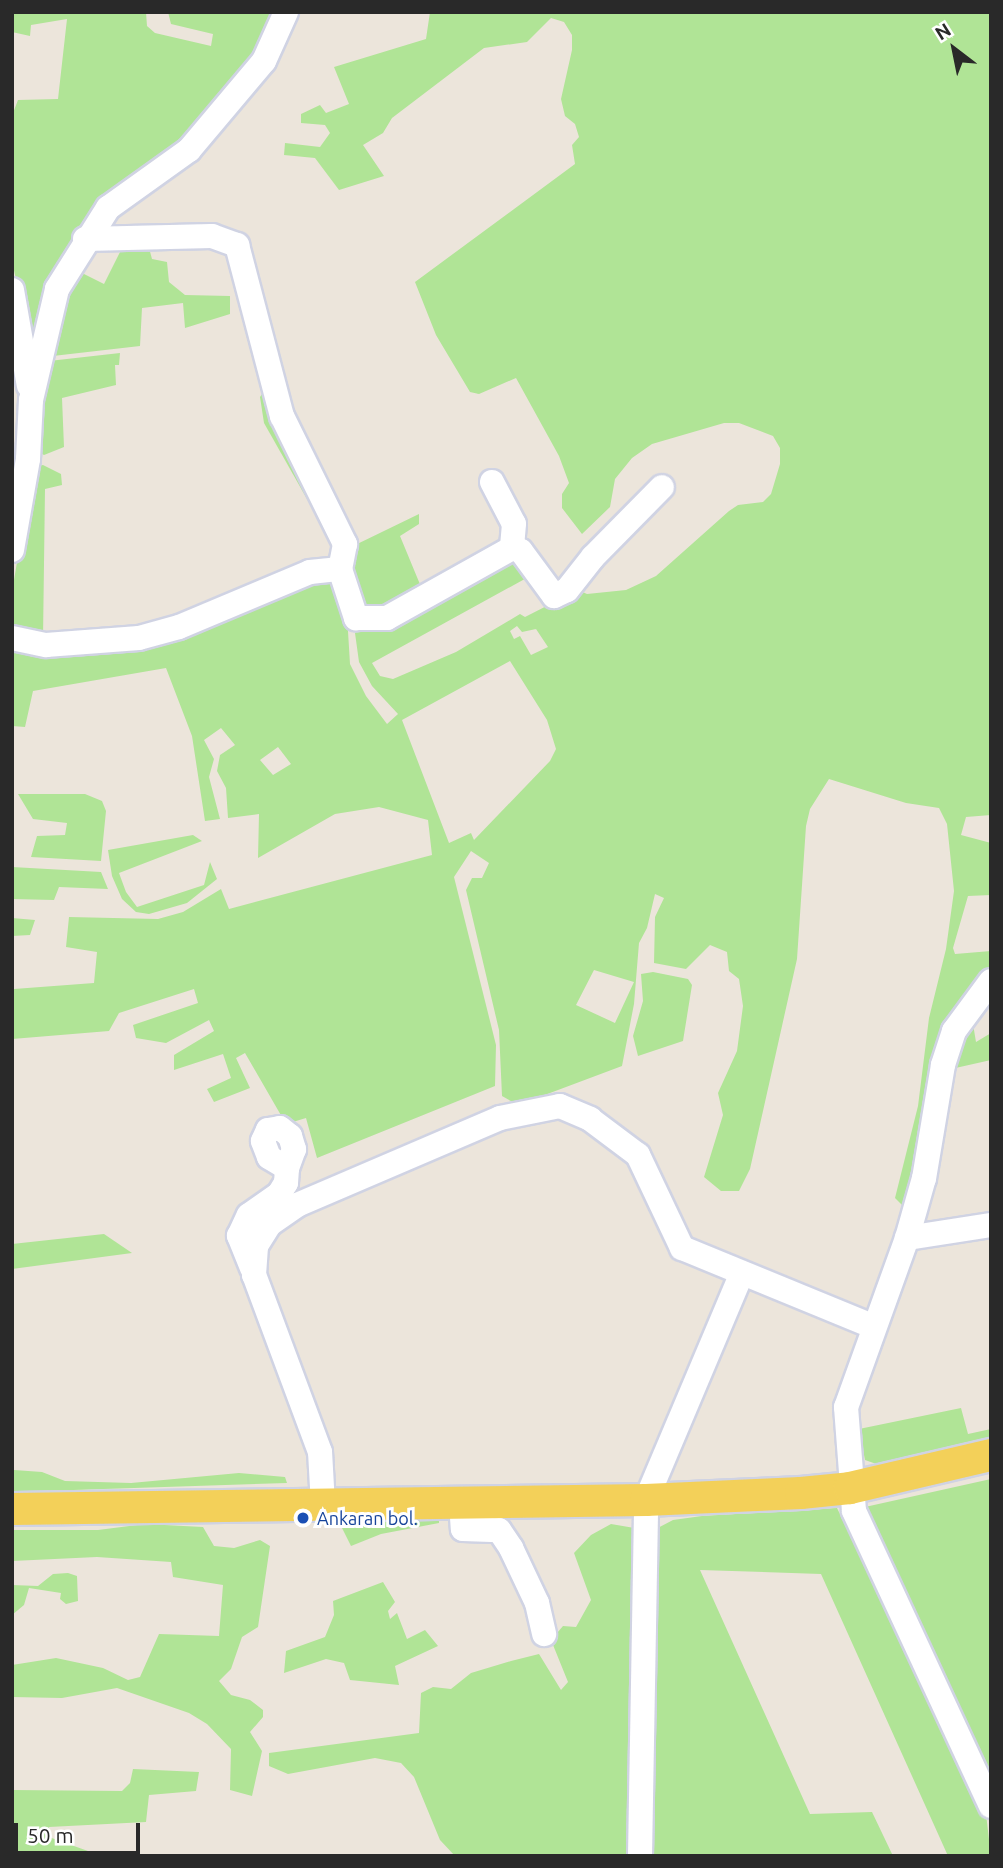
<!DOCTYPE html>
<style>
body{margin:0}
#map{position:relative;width:1003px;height:1868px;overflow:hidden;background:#ece5db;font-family:Ubuntu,sans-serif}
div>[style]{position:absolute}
.green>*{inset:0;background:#b0e496}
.roads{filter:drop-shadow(2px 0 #d0d3e3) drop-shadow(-2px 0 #d0d3e3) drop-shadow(0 2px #d0d3e3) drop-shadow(0 -2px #d0d3e3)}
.minor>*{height:24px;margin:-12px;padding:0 12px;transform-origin:12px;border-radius:12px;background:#fff}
.major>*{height:32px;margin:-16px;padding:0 16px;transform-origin:16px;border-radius:16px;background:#f3d059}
.dots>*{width:19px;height:19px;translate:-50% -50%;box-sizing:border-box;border:4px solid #fff;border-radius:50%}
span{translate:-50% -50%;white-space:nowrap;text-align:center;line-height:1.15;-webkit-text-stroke:6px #fff;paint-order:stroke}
.transit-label{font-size:18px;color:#164399}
.left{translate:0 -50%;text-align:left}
.frame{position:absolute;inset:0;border:14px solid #292929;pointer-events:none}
.north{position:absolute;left:919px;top:14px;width:70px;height:70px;-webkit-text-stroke:5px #fff;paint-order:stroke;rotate:328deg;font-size:19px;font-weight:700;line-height:28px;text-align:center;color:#292929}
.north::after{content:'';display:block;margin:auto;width:24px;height:32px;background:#292929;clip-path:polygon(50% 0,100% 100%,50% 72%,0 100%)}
.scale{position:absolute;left:14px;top:1823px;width:126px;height:32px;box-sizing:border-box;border:4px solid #292929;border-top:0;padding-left:9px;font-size:21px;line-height:24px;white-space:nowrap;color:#292929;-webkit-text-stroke:5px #fff;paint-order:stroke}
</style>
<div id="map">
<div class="green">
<div style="clip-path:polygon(12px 12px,146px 12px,147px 26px,155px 33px,211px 46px,213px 34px,171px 24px,168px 12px,268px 12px,276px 20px,272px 33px,188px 137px,114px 194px,31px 343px,12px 262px,13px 113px,18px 100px,58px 99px,67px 19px,31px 25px,30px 36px,12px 32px)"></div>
<div style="clip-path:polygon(evenodd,430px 12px,991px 12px,991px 815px,966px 817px,961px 835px,991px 843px,991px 895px,968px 896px,953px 948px,955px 954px,991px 951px,991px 974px,977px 986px,911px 1214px,895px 1198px,918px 1106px,929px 1018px,946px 949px,954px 891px,947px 824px,939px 808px,906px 803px,829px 779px,810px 809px,806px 826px,797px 959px,750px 1169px,739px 1191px,721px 1191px,704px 1177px,723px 1115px,718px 1093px,737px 1051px,743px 1006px,739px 979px,729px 971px,727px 952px,710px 945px,686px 969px,654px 963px,655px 917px,664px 898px,655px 894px,647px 928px,639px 943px,634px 1004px,622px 1066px,518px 1105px,502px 1096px,499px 1030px,466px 890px,472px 878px,482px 878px,489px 863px,471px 851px,454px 877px,496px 1045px,495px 1086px,317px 1158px,306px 1118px,286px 1124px,245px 1053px,236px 1058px,250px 1088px,214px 1102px,207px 1089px,231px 1078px,223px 1054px,174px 1070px,174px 1055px,214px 1031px,209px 1020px,166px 1043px,136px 1038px,133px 1025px,198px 1003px,194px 989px,119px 1013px,109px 1031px,12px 1039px,14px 989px,94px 983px,97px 952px,66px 947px,69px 917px,158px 919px,183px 912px,221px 889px,229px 909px,432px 855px,428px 820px,379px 807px,335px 814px,258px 858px,259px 814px,228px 818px,226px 788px,217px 771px,220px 755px,235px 745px,221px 728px,204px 740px,214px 759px,209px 777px,220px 819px,205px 821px,192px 736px,166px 668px,33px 691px,25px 727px,12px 726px,12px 641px,125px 643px,331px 575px,347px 615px,350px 664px,366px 696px,387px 724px,398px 714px,372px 686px,359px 662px,355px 633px,360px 627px,515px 552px,532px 575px,372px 663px,380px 676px,393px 679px,456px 652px,520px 614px,525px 617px,578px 590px,587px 594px,626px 590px,656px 576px,729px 511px,738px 505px,763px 502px,771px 494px,780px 464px,780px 448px,773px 436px,739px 423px,724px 423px,652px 444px,632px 458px,615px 479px,610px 507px,582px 534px,562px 508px,562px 494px,569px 483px,559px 456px,516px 378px,479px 394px,470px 392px,436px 335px,415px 282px,575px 164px,572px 145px,579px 137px,575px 124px,565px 116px,561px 99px,572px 50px,572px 35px,564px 22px,551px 18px,527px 42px,484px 48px,392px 118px,383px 133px,363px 145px,384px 176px,339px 190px,315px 158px,284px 155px,285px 143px,320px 147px,330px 133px,325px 125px,301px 123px,301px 114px,320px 105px,326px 113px,349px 104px,334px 67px,426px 39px,430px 12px,517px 626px,522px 632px,536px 629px,548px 647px,531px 655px,520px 636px,514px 639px,510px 631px,517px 626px,430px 12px,510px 661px,547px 720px,556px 749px,550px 761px,474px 840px,471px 833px,449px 843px,402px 720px,510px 661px,430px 12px,278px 747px,291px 764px,273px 775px,260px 760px,278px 747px,430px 12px,594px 970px,634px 982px,615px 1023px,576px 1005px,594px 970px)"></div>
<div style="clip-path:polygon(124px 244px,148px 244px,152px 259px,167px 262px,169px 282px,185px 295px,230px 296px,230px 314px,185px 328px,183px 303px,142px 308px,140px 346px,44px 357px,74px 269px,104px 284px)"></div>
<div style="clip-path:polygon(120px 353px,119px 365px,115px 365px,116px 385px,62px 398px,64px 447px,44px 455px,37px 451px,38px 405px,49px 361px)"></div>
<div style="clip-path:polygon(267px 387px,333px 545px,264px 423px,260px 397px)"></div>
<div style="clip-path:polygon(43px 465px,61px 474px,62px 485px,45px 489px,43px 639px,12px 631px,12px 592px,33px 467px)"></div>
<div style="clip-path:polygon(419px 514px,419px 524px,400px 536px,424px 594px,367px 611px,351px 574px,351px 547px)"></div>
<div style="clip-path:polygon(18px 794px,85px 794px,102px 801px,106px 811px,101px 861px,31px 857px,37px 836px,65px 835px,67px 823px,33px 819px)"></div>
<div style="clip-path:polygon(193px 835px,202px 841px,119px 873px,126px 892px,137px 907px,204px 885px,210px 862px,217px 879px,187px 903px,149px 914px,136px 912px,122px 899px,112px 876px,108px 850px)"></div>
<div style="clip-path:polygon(12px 867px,101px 872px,108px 889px,59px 887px,54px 900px,12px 899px)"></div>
<div style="clip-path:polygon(12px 918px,35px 920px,30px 935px,12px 936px)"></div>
<div style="clip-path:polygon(653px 972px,688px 979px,692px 985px,683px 1041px,638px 1056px,633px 1036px,643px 1001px,641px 974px)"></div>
<div style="clip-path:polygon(973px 1024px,976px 1042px,991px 1033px,991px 1060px,951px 1069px,957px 1035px)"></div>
<div style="clip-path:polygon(104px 1234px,132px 1253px,12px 1269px,12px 1244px)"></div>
<div style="clip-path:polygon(961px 1408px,968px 1434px,991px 1429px,991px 1440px,885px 1467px,865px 1460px,859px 1429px)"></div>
<div style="clip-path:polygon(14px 1470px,42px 1472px,65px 1481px,131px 1483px,239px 1473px,285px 1477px,287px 1483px,12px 1492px)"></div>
<div style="clip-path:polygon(991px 1479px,991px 1784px,865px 1507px)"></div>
<div style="clip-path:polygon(837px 1508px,986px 1814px,991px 1856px,948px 1856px,821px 1574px,700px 1570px,810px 1814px,872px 1812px,893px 1856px,455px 1856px,440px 1840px,414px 1777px,401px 1763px,375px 1758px,288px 1774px,269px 1766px,269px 1753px,419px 1733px,421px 1693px,433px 1687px,451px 1689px,471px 1673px,511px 1661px,539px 1654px,561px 1690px,568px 1682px,551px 1640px,563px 1626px,576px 1627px,591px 1600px,574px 1553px,591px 1535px,611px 1524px,652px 1531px,673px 1520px,702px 1516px)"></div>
<div style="clip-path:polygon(439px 1517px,439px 1523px,381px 1534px,351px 1546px,340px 1524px)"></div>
<div style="clip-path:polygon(145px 1524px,203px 1527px,214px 1546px,234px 1548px,260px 1540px,270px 1546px,258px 1627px,242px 1637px,231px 1669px,219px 1681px,231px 1695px,250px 1700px,263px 1710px,263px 1717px,250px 1732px,262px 1751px,252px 1796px,230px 1790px,231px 1749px,207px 1724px,189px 1713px,117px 1688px,62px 1698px,12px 1697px,12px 1665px,56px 1658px,103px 1668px,128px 1680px,140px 1677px,159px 1634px,219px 1636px,223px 1585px,173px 1577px,171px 1562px,97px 1557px,12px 1561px,12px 1530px,98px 1530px)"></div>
<div style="clip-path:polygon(68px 1573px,77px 1576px,78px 1601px,66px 1604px,60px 1599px,61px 1593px,29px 1588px,24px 1605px,12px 1615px,12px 1585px,38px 1586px,53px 1574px)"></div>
<div style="clip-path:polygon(383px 1582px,395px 1602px,388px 1611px,390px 1619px,397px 1613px,407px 1639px,425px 1630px,438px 1646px,395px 1666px,399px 1685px,350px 1680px,344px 1663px,326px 1659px,284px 1673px,286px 1651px,325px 1637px,334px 1615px,333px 1601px)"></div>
<div style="clip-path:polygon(133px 1769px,199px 1772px,196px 1791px,149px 1795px,146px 1822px,49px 1827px,46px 1836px,102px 1856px,25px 1856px,12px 1850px,12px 1790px,122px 1791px,130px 1783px)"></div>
</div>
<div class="roads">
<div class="minor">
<div style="left:85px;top:239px;width:127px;rotate:-1.4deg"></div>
<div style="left:212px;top:236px;width:27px;rotate:20deg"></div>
<div style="left:237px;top:245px;width:177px;rotate:75.3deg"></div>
<div style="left:282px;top:416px;width:143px;rotate:63.8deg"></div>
<div style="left:345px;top:544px;width:25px;rotate:101deg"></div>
<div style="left:12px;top:290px;width:97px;rotate:80deg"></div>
<div style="left:492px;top:482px;width:47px;rotate:62.4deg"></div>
<div style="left:514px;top:524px;width:24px;rotate:95deg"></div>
<div style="left:12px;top:550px;width:92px;rotate:-80deg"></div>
<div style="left:28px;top:459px;width:59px;rotate:-87.1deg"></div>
<div style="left:31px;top:400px;width:114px;rotate:-76.8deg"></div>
<div style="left:57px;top:289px;width:96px;rotate:-57.8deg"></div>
<div style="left:108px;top:208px;width:100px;rotate:-35.6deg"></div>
<div style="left:189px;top:150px;width:116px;rotate:-49.9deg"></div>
<div style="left:264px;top:61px;width:54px;rotate:-65.8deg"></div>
<div style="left:12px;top:638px;width:35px;rotate:12deg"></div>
<div style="left:46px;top:645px;width:93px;rotate:-4.3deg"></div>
<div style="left:139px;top:638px;width:41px;rotate:-15.4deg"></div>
<div style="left:179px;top:627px;width:142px;rotate:-22.8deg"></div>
<div style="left:310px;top:572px;width:30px;rotate:-6deg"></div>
<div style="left:340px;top:569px;width:52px;rotate:71.9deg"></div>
<div style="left:356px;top:618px;width:31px"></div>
<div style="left:387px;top:618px;width:143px;rotate:-29.2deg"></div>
<div style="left:512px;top:548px;width:9px;rotate:18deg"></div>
<div style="left:521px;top:551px;width:56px;rotate:53.7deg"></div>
<div style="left:554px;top:596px;width:14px;rotate:-25deg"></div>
<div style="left:567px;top:590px;width:42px;rotate:-51.8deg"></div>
<div style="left:593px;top:557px;width:98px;rotate:-45.4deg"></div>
<div style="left:991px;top:981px;width:62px;rotate:126.5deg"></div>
<div style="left:954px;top:1031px;width:36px;rotate:108deg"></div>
<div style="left:943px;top:1065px;width:115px;rotate:99.5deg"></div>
<div style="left:924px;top:1178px;width:62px;rotate:105.8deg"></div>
<div style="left:907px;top:1238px;width:180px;rotate:109.8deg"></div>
<div style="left:846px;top:1407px;width:104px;rotate:85.6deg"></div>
<div style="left:854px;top:1511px;width:325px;rotate:65.1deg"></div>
<div style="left:907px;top:1238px;width:85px;rotate:-8.8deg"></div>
<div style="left:252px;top:1268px;width:35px;rotate:-112deg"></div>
<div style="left:239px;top:1236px;width:23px;rotate:-65deg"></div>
<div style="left:249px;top:1215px;width:37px;rotate:-35deg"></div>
<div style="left:279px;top:1194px;width:13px;rotate:-58deg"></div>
<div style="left:286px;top:1183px;width:15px;rotate:-86deg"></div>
<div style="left:287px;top:1168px;width:21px;rotate:-149deg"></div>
<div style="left:269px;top:1157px;width:17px;rotate:-111deg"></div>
<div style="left:263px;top:1141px;width:12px;rotate:-66deg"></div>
<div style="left:268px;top:1130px;width:12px;rotate:-9deg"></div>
<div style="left:280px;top:1128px;width:13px;rotate:39deg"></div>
<div style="left:290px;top:1136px;width:14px;rotate:73deg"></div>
<div style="left:294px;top:1149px;width:20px;rotate:110deg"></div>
<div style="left:461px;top:1503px;width:26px;rotate:86deg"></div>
<div style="left:463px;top:1529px;width:36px;rotate:2deg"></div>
<div style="left:499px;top:1530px;width:22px;rotate:56deg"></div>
<div style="left:511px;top:1548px;width:61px;rotate:64.7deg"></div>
<div style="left:537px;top:1603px;width:32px;rotate:77deg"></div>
<div style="left:323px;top:1505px;width:53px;rotate:-93.2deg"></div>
<div style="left:320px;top:1452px;width:189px;rotate:-110.4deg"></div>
<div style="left:254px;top:1275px;width:29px;rotate:-86deg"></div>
<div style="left:256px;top:1246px;width:26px;rotate:-58deg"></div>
<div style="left:270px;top:1224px;width:33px;rotate:-35deg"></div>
<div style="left:297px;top:1205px;width:221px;rotate:-23.2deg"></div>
<div style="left:500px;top:1118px;width:61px;rotate:-11.3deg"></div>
<div style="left:560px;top:1106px;width:33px;rotate:23deg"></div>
<div style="left:590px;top:1119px;width:60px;rotate:36.9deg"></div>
<div style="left:638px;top:1155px;width:103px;rotate:64.7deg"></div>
<div style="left:682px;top:1248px;width:205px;rotate:22.3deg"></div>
<div style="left:640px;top:1856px;width:356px;rotate:-89deg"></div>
<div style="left:646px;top:1500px;width:246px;rotate:-67.1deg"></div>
</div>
<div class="major">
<div style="left:12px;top:1509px;width:634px;rotate:-0.81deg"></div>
<div style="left:646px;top:1500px;width:155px;rotate:-2.6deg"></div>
<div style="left:801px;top:1493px;width:49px;rotate:-5.8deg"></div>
<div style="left:850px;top:1488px;width:145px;rotate:-13.2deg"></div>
</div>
</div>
<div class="dots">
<div style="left:303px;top:1518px;background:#1a4fb4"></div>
</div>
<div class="transit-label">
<span class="left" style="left:317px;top:1518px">Ankaran bol.</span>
</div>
<div class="frame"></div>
<div class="north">N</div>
<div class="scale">50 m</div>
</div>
